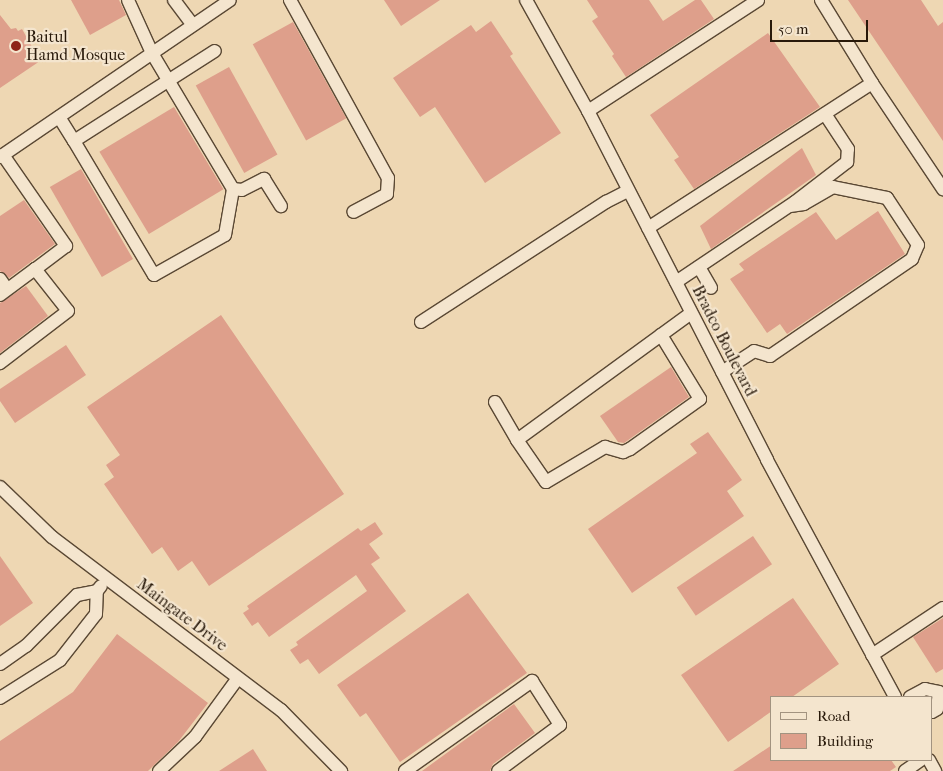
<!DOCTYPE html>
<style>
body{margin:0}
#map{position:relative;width:943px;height:771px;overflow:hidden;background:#eed7b3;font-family:"IM FELL French Canon",serif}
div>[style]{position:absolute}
.building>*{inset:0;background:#de9f8b;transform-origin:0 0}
.roads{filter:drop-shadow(1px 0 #5a4834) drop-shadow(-1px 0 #5a4834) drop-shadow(0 1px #5a4834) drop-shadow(0 -1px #5a4834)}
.minor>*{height:12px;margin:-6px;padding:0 6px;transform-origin:6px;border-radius:6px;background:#f4e5ce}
.dots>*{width:14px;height:14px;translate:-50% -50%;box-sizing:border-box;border:2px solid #f4e5ce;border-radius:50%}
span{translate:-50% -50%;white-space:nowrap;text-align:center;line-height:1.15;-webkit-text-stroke:4.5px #f4e5ce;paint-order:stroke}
.poi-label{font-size:16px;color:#28190a}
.left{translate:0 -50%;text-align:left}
.street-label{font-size:16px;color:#28190a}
.legend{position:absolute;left:770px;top:696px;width:162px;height:65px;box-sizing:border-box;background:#f4e5ce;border:1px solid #a29380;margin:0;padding:6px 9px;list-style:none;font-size:15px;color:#28190a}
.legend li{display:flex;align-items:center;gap:10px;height:25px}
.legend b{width:25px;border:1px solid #a29380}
.scale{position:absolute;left:770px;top:20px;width:98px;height:22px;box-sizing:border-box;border:2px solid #28190a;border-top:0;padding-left:6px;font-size:15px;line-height:18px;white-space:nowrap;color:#28190a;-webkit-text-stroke:4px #f4e5ce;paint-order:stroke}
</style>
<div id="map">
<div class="building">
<div style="clip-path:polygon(71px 0,119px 0,126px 15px,90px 35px)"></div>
<div style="clip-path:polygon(384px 0,440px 0,401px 26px)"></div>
<div style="clip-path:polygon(587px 0,649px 0,663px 21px,695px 0,701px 0,714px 19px,626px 77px,612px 56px,614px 54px,592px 21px,598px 17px)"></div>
<div style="clip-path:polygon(848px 0,921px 0,938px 26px,943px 22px,943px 141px)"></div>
<div style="clip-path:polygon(0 15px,11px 29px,16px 28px,18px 31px,22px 29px,40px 61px,0 88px)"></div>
<div style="clip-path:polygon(491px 21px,513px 54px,510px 56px,561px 133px,485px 183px,435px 107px,420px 117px,393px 78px,471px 25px,476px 32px)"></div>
<div style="left:293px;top:22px;width:110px;height:46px;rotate:61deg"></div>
<div style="clip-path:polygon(768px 33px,820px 107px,694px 189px,674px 160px,679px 157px,650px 115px)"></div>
<div style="left:229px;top:67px;width:100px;height:38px;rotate:61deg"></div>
<div style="left:174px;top:107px;width:96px;height:87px;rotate:59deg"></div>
<div style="clip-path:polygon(802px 148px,816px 175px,711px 249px,700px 226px)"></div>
<div style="left:81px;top:169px;width:104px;height:36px;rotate:60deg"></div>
<div style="clip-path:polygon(24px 200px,55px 244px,9px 278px,0 271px,0 216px)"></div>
<div style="clip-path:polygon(878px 211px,905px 254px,787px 334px,780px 324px,767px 333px,730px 279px,744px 270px,739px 264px,816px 212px,836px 240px)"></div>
<div style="clip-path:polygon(26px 286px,48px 316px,0 353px,0 303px)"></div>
<div style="clip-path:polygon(221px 315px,344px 494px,209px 586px,192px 561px,178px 571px,162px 547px,152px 554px,104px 484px,114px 477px,106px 465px,120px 455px,87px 407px)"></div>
<div style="clip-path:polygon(66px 345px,86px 375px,15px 423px,0 401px,0 389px)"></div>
<div style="clip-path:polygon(671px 367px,689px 397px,624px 443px,618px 442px,600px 416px)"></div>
<div style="clip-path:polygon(708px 432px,742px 480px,727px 491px,744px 516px,632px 593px,588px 529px,697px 453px,690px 444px)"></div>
<div style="clip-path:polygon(375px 522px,383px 534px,369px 544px,380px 558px,371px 564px,406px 611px,319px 674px,308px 659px,300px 664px,290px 650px,298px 645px,296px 642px,367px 591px,356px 575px,269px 637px,258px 622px,252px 626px,243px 613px,249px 609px,247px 606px,358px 528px,361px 531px)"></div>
<div style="left:753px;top:536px;width:34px;height:92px;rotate:56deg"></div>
<div style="clip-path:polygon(0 556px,33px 603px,0 626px)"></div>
<div style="clip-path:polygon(468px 593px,527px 673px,400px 762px,366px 713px,360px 717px,337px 685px)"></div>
<div style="clip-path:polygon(793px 598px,839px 664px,792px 697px,772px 697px,772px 711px,728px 742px,681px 675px)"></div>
<div style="clip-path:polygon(943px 618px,943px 669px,936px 673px,913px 637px)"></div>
<div style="clip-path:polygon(117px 634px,208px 703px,178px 742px,148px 771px,0 771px,0 741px,73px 692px)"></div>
<div style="clip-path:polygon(514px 704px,535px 733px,493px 764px,490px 771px,422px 771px)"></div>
<div style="clip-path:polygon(772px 745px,772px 760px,891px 760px,896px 767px,890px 771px,733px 771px)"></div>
<div style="clip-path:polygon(253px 749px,267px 771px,219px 771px)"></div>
</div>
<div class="roads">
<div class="minor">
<div style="left:174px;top:0;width:31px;rotate:53deg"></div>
<div style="left:290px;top:0;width:203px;rotate:61.2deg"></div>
<div style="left:388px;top:178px;width:16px;rotate:94deg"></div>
<div style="left:387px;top:194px;width:38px;rotate:152deg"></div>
<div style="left:526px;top:0;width:127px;rotate:60.8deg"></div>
<div style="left:588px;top:111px;width:392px;rotate:62.8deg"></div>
<div style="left:767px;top:460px;width:269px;rotate:61.6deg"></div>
<div style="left:821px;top:0;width:97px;rotate:58.4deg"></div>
<div style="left:872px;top:83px;width:128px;rotate:56.2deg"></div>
<div style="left:588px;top:111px;width:203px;rotate:-33.1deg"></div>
<div style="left:59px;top:117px;width:28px;rotate:58deg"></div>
<div style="left:74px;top:141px;width:167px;rotate:-32.6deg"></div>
<div style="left:74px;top:141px;width:156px;rotate:59.2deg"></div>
<div style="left:154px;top:275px;width:81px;rotate:-29.4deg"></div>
<div style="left:225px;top:235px;width:47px;rotate:-80.1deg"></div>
<div style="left:233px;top:189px;width:158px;rotate:-120.8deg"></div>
<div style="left:152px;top:53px;width:58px;rotate:-114.4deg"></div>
<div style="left:3px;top:155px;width:111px;rotate:55.3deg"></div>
<div style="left:66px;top:246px;width:39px;rotate:143deg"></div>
<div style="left:0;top:157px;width:278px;rotate:-34.3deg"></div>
<div style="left:233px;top:189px;width:9px;rotate:6deg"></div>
<div style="left:242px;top:190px;width:25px;rotate:-27deg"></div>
<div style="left:264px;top:179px;width:32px;rotate:58deg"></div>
<div style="left:648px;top:228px;width:267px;rotate:-32.9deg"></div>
<div style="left:699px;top:267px;width:24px;rotate:60deg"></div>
<div style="left:0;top:279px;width:12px;rotate:55deg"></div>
<div style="left:676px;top:282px;width:143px;rotate:-33.9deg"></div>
<div style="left:795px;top:202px;width:66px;rotate:-37.6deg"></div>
<div style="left:847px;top:162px;width:13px;rotate:-86deg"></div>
<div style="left:848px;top:149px;width:42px;rotate:-123.3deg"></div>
<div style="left:0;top:295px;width:44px;rotate:-36.6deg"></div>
<div style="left:35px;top:269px;width:53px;rotate:51.8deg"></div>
<div style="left:68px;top:311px;width:86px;rotate:142.6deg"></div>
<div style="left:421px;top:322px;width:221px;rotate:-33deg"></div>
<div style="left:606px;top:202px;width:25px;rotate:-27deg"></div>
<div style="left:722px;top:372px;width:38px;rotate:-33deg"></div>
<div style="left:754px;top:351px;width:17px;rotate:17deg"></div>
<div style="left:770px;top:356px;width:172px;rotate:-34.3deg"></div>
<div style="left:912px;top:259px;width:15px;rotate:-67deg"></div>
<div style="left:918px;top:245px;width:56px;rotate:-123.4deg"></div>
<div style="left:887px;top:198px;width:55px;rotate:-168.5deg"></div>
<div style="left:833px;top:187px;width:34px;rotate:150deg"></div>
<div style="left:804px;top:204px;width:14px;rotate:172deg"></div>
<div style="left:495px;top:402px;width:44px;rotate:59.9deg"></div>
<div style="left:517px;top:440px;width:215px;rotate:-36.1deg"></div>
<div style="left:517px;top:440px;width:51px;rotate:55.4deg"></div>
<div style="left:546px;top:482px;width:69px;rotate:-30.7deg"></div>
<div style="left:605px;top:447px;width:19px;rotate:16deg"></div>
<div style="left:623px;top:452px;width:8px;rotate:-23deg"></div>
<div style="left:630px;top:449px;width:86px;rotate:-35.5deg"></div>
<div style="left:700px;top:399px;width:75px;rotate:-121.4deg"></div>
<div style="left:0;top:487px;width:72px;rotate:43.9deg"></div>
<div style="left:52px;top:537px;width:287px;rotate:37.1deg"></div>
<div style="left:281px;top:710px;width:86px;rotate:45.5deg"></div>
<div style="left:872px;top:655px;width:85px;rotate:-33.5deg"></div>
<div style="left:0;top:664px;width:32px;rotate:-35deg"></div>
<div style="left:26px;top:646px;width:72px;rotate:-45deg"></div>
<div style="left:77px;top:595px;width:20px;rotate:-11deg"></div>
<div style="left:97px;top:591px;width:6px;rotate:-51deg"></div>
<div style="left:910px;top:697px;width:17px;rotate:-28deg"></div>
<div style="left:925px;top:689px;width:14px;rotate:12deg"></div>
<div style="left:939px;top:692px;width:17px;rotate:97deg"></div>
<div style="left:937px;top:709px;width:6px;rotate:149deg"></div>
<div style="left:0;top:698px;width:71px;rotate:-32.3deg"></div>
<div style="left:60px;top:660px;width:58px;rotate:-52deg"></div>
<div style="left:96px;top:614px;width:23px;rotate:-88deg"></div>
<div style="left:929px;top:760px;width:13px;rotate:61deg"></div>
<div style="left:159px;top:771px;width:50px;rotate:-43.4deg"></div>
<div style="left:195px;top:737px;width:73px;rotate:-53.9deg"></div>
<div style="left:405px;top:771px;width:156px;rotate:-35.3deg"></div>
<div style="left:532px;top:681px;width:52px;rotate:57.5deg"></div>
<div style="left:560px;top:725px;width:77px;rotate:143.4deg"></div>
<div style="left:905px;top:771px;width:19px;rotate:-35deg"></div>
</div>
</div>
<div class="dots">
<div style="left:16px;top:46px;background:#8f2418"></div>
</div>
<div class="poi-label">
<span class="left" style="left:26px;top:46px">Baitul<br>Hamd Mosque</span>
</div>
<div class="street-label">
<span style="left:724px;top:341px;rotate:63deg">Bradco Boulevard</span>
<span style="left:182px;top:615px;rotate:37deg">Maingate Drive</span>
</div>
<ul class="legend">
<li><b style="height:6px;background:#f4e5ce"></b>Road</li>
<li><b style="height:14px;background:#de9f8b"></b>Building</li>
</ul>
<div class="scale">50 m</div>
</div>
